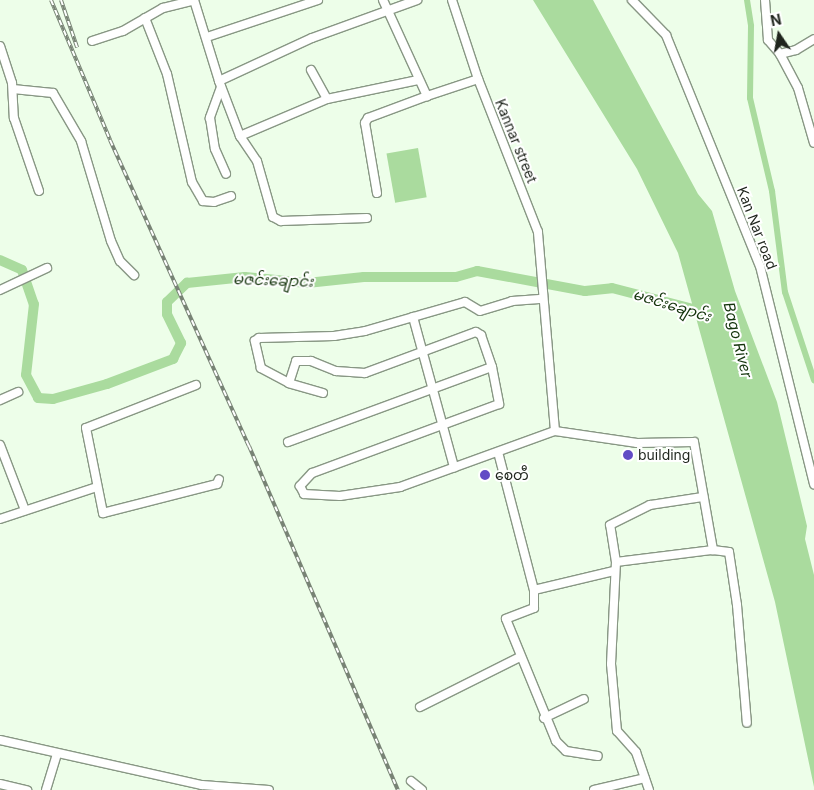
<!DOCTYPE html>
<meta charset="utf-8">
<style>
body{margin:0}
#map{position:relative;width:814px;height:790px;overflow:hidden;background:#edfee9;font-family:Inter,"Noto Sans Myanmar",sans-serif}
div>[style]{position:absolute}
.water>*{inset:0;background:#aadb9e;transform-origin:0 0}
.canal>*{height:6px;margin:-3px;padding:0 3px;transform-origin:3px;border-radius:3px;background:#aadb9e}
.river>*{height:10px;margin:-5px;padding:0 5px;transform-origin:5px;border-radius:5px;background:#aadb9e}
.roads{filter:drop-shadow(1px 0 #889784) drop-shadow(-1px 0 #889784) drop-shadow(0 1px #889784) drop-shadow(0 -1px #889784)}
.minor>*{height:8px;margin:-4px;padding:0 4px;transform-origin:4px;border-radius:4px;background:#fff}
.rail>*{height:4px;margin-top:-2px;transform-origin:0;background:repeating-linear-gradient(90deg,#fff 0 5.5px,#788375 0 11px);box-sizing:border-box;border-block:1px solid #788375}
.dots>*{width:14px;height:14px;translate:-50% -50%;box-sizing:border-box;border:2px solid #fff;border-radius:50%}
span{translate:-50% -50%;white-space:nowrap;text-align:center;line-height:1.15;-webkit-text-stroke:4px #fff;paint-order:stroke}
.street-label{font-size:14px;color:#1f251d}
.poi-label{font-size:14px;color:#1f251d}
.left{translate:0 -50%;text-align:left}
.water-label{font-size:15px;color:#14340c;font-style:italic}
.north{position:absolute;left:754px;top:10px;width:50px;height:50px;-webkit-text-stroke:4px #fff;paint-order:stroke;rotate:348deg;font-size:14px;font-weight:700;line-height:20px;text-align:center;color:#1f251d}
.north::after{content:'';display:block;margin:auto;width:18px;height:22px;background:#1f251d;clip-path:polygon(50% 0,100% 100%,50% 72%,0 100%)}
</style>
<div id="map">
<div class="water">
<div style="clip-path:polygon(533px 0,593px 0,698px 194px,712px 211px,735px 291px,777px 402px,807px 526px,805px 539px,814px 575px,814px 787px,775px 602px,678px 253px,637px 169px)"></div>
<div style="left:418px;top:148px;width:50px;height:32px;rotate:80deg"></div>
</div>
<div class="canal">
<div style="left:747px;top:0;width:26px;rotate:81deg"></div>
<div style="left:751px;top:26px;width:72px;rotate:90.8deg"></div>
<div style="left:750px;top:98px;width:96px;rotate:76.7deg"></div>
<div style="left:772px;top:191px;width:102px;rotate:82.7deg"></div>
<div style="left:785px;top:292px;width:93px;rotate:71.8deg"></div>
</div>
<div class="river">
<div style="left:0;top:260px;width:24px;rotate:24deg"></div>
<div style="left:22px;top:270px;width:36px;rotate:71deg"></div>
<div style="left:34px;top:304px;width:71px;rotate:96.4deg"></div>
<div style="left:26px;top:375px;width:26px;rotate:62deg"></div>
<div style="left:38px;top:398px;width:15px;rotate:4deg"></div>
<div style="left:53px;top:399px;width:56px;rotate:-15.5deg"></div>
<div style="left:107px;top:384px;width:71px;rotate:-20.7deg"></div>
<div style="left:173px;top:359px;width:18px;rotate:-63deg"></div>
<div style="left:181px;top:343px;width:32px;rotate:-116deg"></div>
<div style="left:167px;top:314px;width:12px;rotate:-90deg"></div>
<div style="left:167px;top:302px;width:28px;rotate:-44deg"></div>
<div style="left:187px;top:283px;width:58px;rotate:-5.9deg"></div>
<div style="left:245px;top:277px;width:62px;rotate:5.5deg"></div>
<div style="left:307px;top:283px;width:57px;rotate:-6deg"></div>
<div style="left:364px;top:277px;width:92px"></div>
<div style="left:456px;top:277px;width:22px;rotate:-16deg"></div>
<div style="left:477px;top:271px;width:110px;rotate:10.5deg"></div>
<div style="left:585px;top:291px;width:27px;rotate:-6deg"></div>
<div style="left:612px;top:288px;width:95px;rotate:14.6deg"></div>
</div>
<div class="roads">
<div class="minor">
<div style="left:194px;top:0;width:85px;rotate:72.8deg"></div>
<div style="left:219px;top:81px;width:59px;rotate:69.1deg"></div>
<div style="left:240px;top:136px;width:30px;rotate:56deg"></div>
<div style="left:257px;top:161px;width:58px;rotate:74.1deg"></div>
<div style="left:273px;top:217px;width:9px;rotate:27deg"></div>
<div style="left:281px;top:221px;width:86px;rotate:-2deg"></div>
<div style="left:383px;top:0;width:106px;rotate:65.4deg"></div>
<div style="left:427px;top:96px;width:54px;rotate:-18.4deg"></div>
<div style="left:632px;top:0;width:49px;rotate:45.8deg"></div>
<div style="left:666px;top:35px;width:249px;rotate:67.9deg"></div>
<div style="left:760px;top:266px;width:225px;rotate:76.1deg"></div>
<div style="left:765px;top:0;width:40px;rotate:85.7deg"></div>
<div style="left:768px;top:40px;width:18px;rotate:49deg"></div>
<div style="left:780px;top:54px;width:38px;rotate:62deg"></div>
<div style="left:798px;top:88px;width:57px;rotate:73.8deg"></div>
<div style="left:145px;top:18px;width:60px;rotate:68.6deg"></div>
<div style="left:167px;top:74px;width:111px;rotate:77deg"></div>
<div style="left:192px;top:182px;width:22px;rotate:60deg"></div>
<div style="left:203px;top:201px;width:11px;rotate:5deg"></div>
<div style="left:214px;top:202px;width:18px;rotate:-19deg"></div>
<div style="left:207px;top:37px;width:117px;rotate:-18.4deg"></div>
<div style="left:92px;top:41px;width:33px;rotate:-18deg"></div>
<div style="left:123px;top:31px;width:46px;rotate:-29.9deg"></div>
<div style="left:163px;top:8px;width:32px;rotate:-14deg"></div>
<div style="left:0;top:46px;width:39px;rotate:72deg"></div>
<div style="left:12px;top:83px;width:35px;rotate:87deg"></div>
<div style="left:14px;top:118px;width:77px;rotate:71.1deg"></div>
<div style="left:780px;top:54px;width:16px;rotate:-14deg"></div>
<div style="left:796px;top:50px;width:21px;rotate:-31deg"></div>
<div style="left:311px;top:70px;width:33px;rotate:61deg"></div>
<div style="left:219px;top:81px;width:102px;rotate:-24.8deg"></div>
<div style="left:312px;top:38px;width:112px;rotate:-19.9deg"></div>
<div style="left:221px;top:87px;width:33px;rotate:110deg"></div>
<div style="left:210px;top:118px;width:31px;rotate:81deg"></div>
<div style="left:215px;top:149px;width:27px;rotate:66deg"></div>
<div style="left:13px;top:89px;width:40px;rotate:5.7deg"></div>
<div style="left:53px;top:93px;width:56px;rotate:59.7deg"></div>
<div style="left:81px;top:141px;width:104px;rotate:73.3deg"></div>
<div style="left:111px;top:241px;width:22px;rotate:66deg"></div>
<div style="left:120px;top:261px;width:20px;rotate:45deg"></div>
<div style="left:240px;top:136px;width:95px;rotate:-23deg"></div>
<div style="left:327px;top:99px;width:93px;rotate:-11.8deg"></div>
<div style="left:377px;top:193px;width:71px;rotate:-99.7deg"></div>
<div style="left:365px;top:123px;width:6px;rotate:-59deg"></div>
<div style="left:368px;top:118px;width:63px;rotate:-20.4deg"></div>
<div style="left:0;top:290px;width:52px;rotate:-25.1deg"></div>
<div style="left:413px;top:317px;width:156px;rotate:74.7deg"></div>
<div style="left:289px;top:383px;width:23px;rotate:-72deg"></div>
<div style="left:296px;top:361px;width:15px"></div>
<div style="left:311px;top:361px;width:27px;rotate:22deg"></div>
<div style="left:336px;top:371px;width:29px;rotate:4deg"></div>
<div style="left:365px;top:373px;width:118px;rotate:-20.3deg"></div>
<div style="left:476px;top:332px;width:6px;rotate:31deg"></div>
<div style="left:481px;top:335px;width:34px;rotate:71deg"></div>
<div style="left:492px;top:367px;width:38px;rotate:79deg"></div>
<div style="left:499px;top:404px;width:199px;rotate:159.7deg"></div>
<div style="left:312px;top:473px;width:18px;rotate:133deg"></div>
<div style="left:300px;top:486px;width:9px;rotate:63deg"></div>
<div style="left:304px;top:494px;width:36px;rotate:3deg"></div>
<div style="left:340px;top:496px;width:61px;rotate:-8.5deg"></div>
<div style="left:400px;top:487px;width:165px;rotate:-19.9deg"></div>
<div style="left:555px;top:431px;width:200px;rotate:-94.9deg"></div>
<div style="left:538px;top:232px;width:164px;rotate:-111.4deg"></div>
<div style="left:478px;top:79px;width:83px;rotate:-108.2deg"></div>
<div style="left:196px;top:385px;width:118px;rotate:158.6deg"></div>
<div style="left:86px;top:428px;width:87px;rotate:78.7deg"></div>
<div style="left:103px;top:513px;width:118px;rotate:-14.3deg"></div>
<div style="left:217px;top:484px;width:5px;rotate:-68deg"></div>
<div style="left:323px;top:393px;width:35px;rotate:-164deg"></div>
<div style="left:289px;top:383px;width:32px;rotate:-152deg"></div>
<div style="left:261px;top:368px;width:28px;rotate:-103deg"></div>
<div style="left:255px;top:341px;width:5px;rotate:-37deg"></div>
<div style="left:259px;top:338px;width:75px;rotate:-1.5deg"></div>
<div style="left:334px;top:336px;width:31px;rotate:-9deg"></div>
<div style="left:365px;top:331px;width:104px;rotate:-16.2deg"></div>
<div style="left:465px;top:302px;width:17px;rotate:31deg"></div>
<div style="left:480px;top:311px;width:34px;rotate:-17deg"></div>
<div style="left:512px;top:301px;width:31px;rotate:-4deg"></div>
<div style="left:0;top:400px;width:20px;rotate:-24deg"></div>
<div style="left:555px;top:431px;width:83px;rotate:8.3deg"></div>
<div style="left:637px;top:443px;width:57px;rotate:-1deg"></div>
<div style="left:694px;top:442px;width:110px;rotate:80deg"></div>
<div style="left:288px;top:442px;width:217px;rotate:-20.2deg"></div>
<div style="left:0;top:445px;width:70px;rotate:69deg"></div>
<div style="left:498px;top:452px;width:143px;rotate:75.4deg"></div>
<div style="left:534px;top:590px;width:82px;rotate:-13.4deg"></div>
<div style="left:0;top:519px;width:102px;rotate:-18.3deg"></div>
<div style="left:616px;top:562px;width:98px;rotate:-7.1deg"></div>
<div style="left:713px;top:550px;width:16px;rotate:7deg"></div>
<div style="left:729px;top:552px;width:54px;rotate:81.4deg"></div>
<div style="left:737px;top:605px;width:118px;rotate:85.2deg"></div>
<div style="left:534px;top:590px;width:18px;rotate:90deg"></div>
<div style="left:534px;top:608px;width:30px;rotate:159deg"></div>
<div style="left:506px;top:619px;width:132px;rotate:67.7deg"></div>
<div style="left:556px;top:741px;width:14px;rotate:45deg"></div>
<div style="left:566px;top:751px;width:32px;rotate:9deg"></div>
<div style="left:420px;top:707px;width:112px;rotate:-26.6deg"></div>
<div style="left:544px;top:718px;width:44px;rotate:-25.4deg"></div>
<div style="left:0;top:740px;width:207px;rotate:12.6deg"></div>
<div style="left:202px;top:785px;width:67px;rotate:4.3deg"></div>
<div style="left:411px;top:781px;width:14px;rotate:39deg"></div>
<div style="left:0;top:784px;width:28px;rotate:13deg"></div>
<div style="left:46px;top:790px;width:38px;rotate:-73deg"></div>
<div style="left:594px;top:790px;width:52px;rotate:-13.2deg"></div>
<div style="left:649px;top:790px;width:40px;rotate:-108.9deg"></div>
<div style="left:636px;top:752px;width:28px;rotate:-132deg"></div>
<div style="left:617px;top:731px;width:67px;rotate:-95.1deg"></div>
<div style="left:611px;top:664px;width:102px;rotate:-87.2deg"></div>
<div style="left:616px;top:562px;width:37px;rotate:-99deg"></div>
<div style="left:610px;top:525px;width:45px;rotate:-26.6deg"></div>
<div style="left:650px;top:505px;width:54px;rotate:-8.6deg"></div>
</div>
</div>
<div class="rail">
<div style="left:51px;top:0;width:152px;rotate:67.1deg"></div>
<div style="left:110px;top:140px;width:336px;rotate:65.6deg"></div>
<div style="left:249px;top:446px;width:375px;rotate:66.6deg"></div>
<div style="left:61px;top:0;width:50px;rotate:71.2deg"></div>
</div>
<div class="dots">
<div style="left:628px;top:455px;background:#614cc5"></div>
<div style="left:485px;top:475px;background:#614cc5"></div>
</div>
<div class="street-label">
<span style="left:516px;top:141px;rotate:68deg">Kannar street</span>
<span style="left:757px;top:228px;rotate:69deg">Kan Nar road</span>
</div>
<div class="poi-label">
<span class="left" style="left:638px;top:455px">building</span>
<span class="left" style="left:495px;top:475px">စေတီ</span>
</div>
<div class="water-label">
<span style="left:273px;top:280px;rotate:2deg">မဇင်းချောင်း</span>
<span style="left:672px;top:305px;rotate:17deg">မဇင်းချောင်း</span>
<span style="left:738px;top:340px;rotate:76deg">Bago River</span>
</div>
<div class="north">N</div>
</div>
